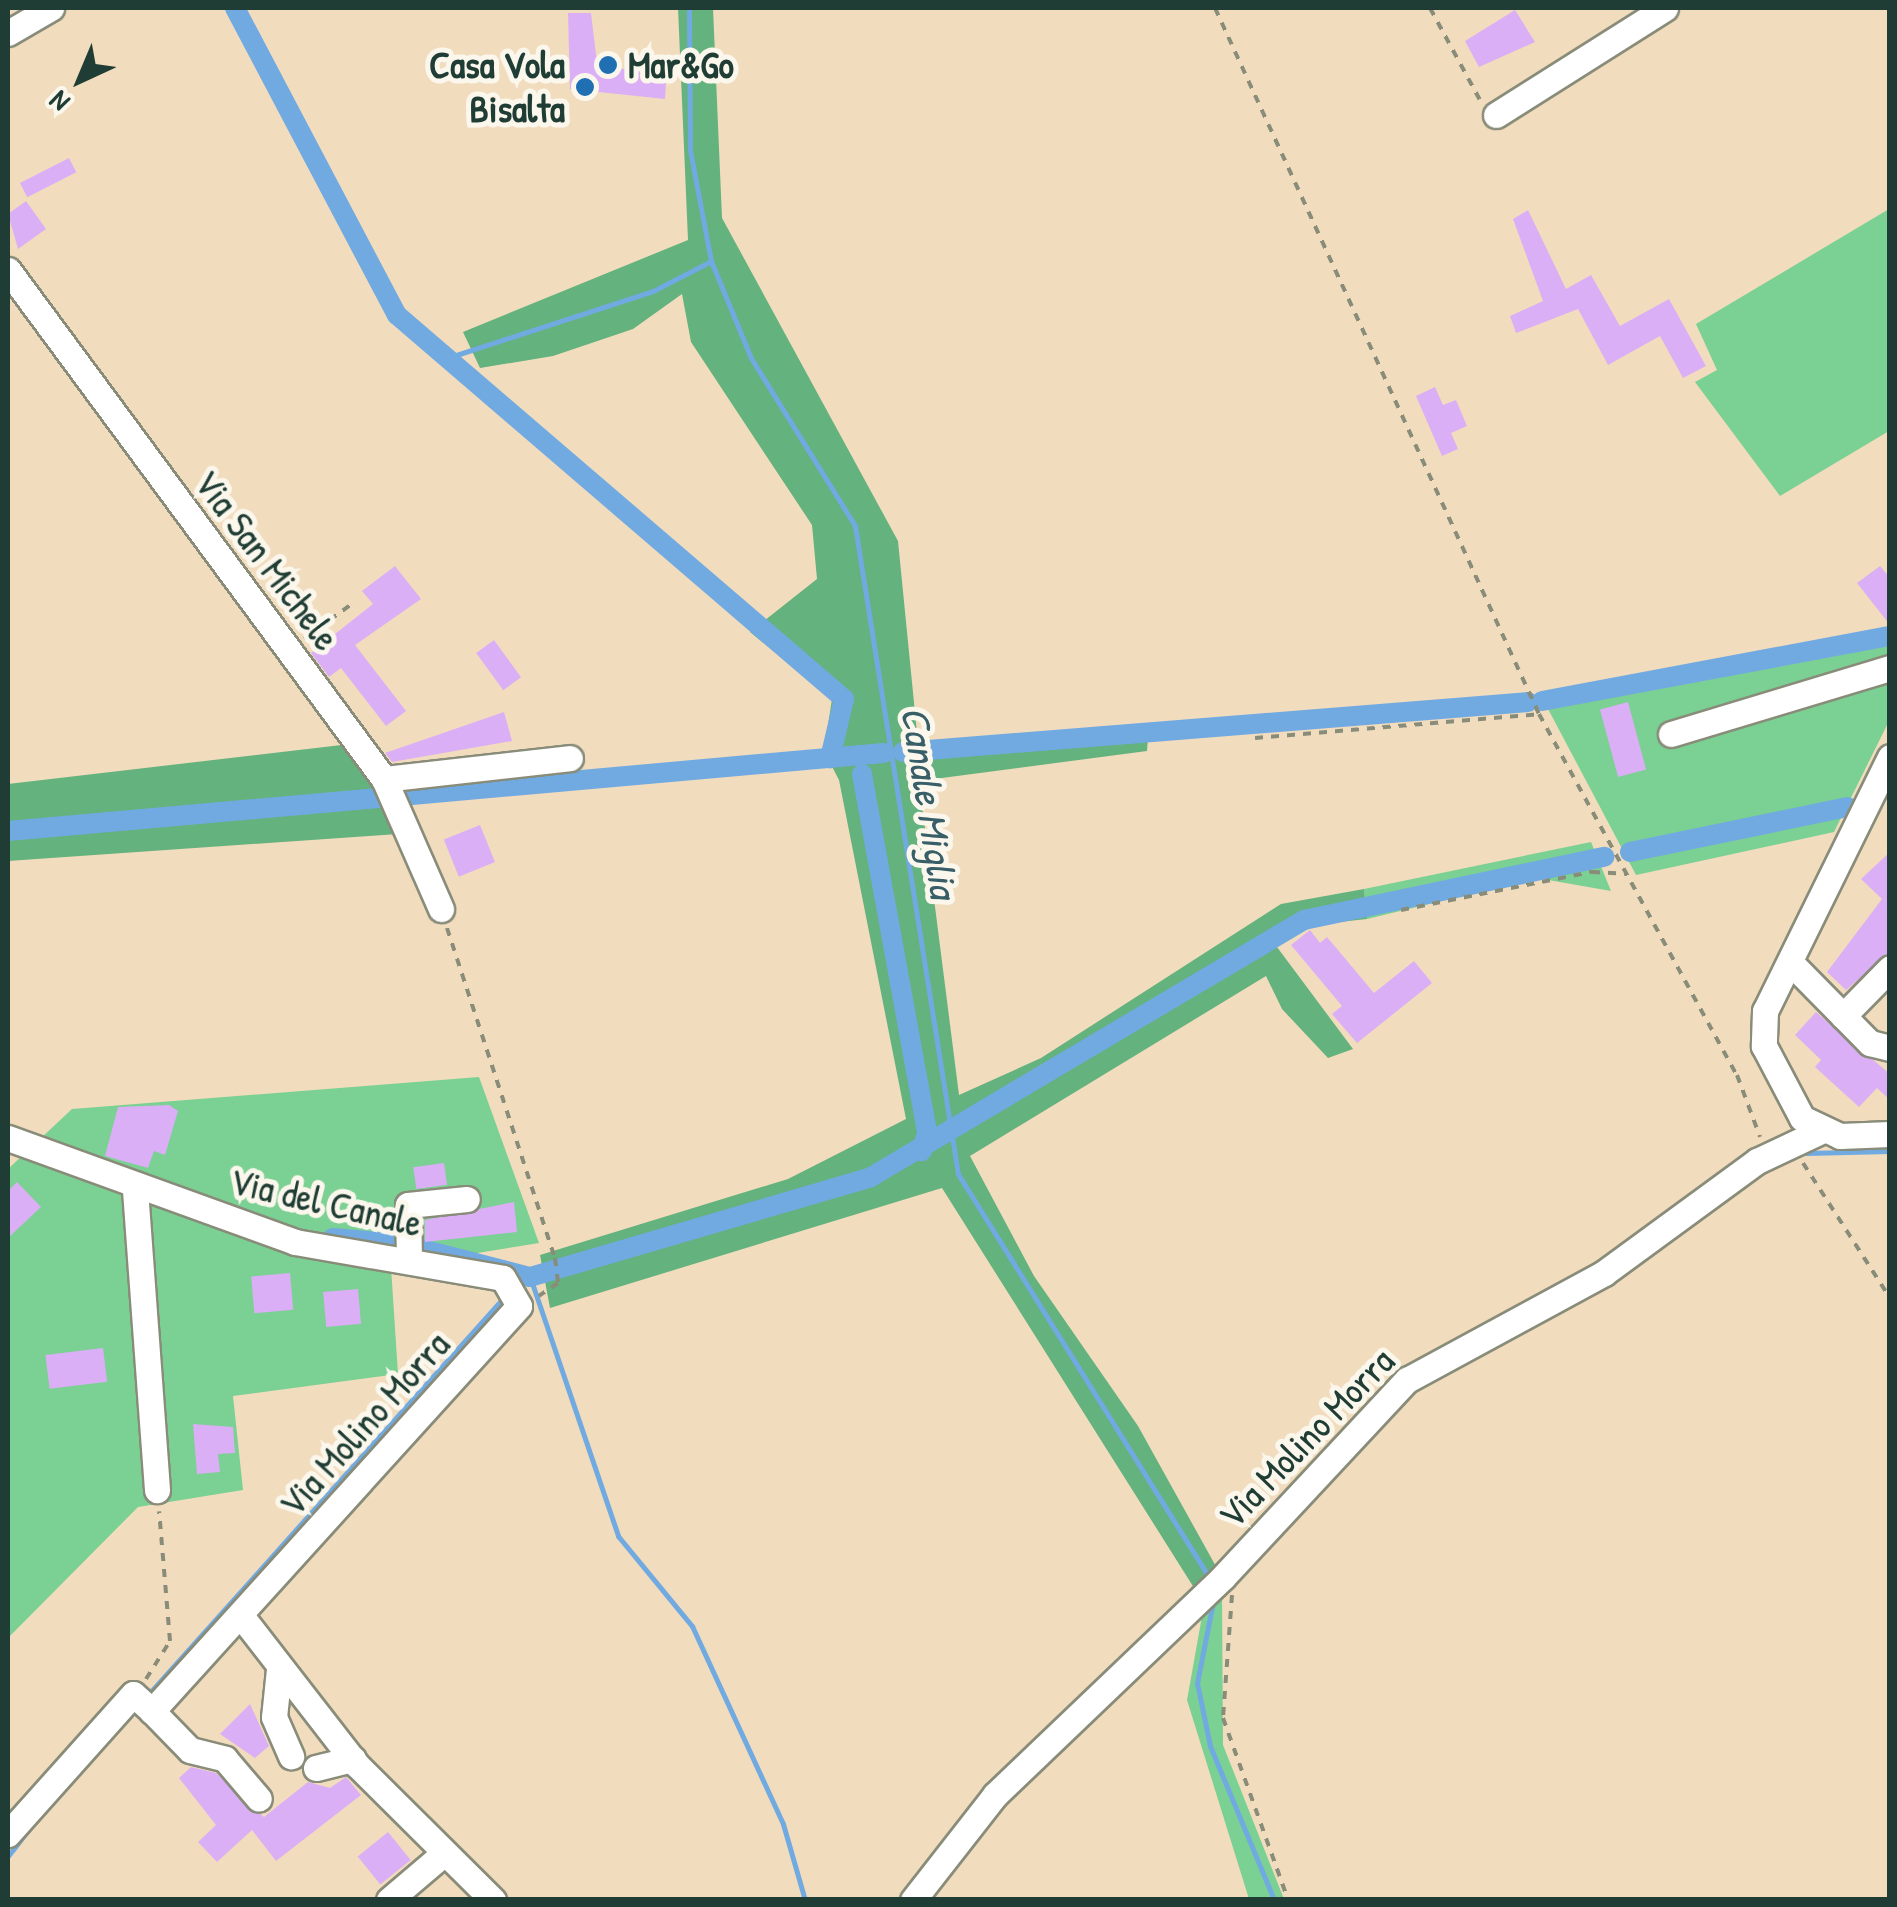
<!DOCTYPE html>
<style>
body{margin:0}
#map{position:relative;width:1897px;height:1907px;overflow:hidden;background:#f2dcbe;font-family:"Patrick Hand",sans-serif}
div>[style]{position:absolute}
.green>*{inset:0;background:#7bd093}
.forest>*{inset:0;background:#64b27d}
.stream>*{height:5px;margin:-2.5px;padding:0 2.5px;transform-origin:2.5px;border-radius:2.5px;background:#71aae1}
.canal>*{height:20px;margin:-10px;padding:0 10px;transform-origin:10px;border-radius:10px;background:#71aae1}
.building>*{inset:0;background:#dbaff5;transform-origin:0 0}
.path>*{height:4px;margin-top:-2px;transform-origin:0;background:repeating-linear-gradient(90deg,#888c79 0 8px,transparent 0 16px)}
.roads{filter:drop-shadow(2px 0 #888c79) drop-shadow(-2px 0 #888c79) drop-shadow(0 2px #888c79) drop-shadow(0 -2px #888c79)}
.minor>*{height:25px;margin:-12.5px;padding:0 12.5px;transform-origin:12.5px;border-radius:12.5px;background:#fff}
.dots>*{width:28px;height:28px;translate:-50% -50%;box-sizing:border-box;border:5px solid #fbf7ec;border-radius:50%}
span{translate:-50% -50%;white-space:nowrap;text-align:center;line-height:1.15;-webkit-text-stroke:10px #fbf7ec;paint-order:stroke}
.poi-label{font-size:38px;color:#1f3d34;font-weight:700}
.right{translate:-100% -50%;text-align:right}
.left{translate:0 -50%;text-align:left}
.street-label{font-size:38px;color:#1f3d34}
.water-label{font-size:40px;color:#385e68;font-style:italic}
.frame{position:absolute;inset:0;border:10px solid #1f3d34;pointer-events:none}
.north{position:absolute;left:30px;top:30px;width:100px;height:100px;-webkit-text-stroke:8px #fbf7ec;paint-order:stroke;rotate:224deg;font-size:28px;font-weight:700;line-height:40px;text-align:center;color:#1f3d34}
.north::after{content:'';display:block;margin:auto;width:35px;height:45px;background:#1f3d34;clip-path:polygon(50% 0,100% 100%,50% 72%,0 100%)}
</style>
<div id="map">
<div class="green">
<div style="clip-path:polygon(1889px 209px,1889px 431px,1780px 496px,1695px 382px,1717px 370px,1696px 324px)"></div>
<div style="clip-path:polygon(1889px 641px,1889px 721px,1834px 832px,1636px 875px,1547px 707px)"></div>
<div style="clip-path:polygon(1591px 842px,1611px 891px,1537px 878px,1367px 919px,1364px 889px)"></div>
<div style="clip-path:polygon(479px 1077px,539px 1243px,391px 1267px,398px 1374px,233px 1396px,243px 1490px,138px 1507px,8px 1638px,8px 1169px,72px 1109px)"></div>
<div style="clip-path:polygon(1222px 1592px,1223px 1745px,1284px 1899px,1249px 1899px,1187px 1700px,1204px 1605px)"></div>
</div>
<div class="forest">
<div style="clip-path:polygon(678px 8px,713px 8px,722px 218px,898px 541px,918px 743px,1149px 723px,1147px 751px,919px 781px,959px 1095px,1041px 1058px,1281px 904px,1364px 889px,1367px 919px,1303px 926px,1277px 947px,1353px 1049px,1328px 1058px,1282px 1009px,1266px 976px,970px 1156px,1034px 1276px,1138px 1426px,1218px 1570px,1196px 1591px,942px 1188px,550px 1308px,540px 1255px,788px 1179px,906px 1119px,839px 780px,824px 751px,832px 699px,750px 632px,817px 579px,812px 525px,691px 342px,682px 294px,633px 329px,553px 356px,480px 368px,463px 332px,688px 240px)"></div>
<div style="clip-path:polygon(350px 744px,378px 778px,398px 834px,8px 861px,8px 784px)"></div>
</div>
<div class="stream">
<div style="left:689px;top:8px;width:142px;rotate:89.6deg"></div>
<div style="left:690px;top:150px;width:113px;rotate:79.3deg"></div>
<div style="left:711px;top:261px;width:105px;rotate:67.6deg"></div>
<div style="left:751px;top:358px;width:198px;rotate:58.2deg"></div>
<div style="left:855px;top:526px;width:656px;rotate:80.97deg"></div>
<div style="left:958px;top:1174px;width:471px;rotate:58.1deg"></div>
<div style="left:447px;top:358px;width:217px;rotate:-18deg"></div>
<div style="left:653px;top:291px;width:65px;rotate:-27.3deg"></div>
<div style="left:1806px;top:1153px;width:84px;rotate:-1.4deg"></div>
<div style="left:530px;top:1277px;width:274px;rotate:71.2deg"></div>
<div style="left:618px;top:1536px;width:117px;rotate:50.6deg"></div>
<div style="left:692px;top:1626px;width:218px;rotate:65.3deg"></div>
<div style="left:783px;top:1824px;width:79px;rotate:73.9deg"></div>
<div style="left:1213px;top:1602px;width:83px;rotate:101.2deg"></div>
<div style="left:1197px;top:1683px;width:64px;rotate:78.3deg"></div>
<div style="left:1210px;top:1746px;width:167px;rotate:67.4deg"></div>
<div style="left:146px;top:1697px;width:537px;rotate:-48.17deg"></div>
<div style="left:8px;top:1856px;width:39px;rotate:-52deg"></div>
</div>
<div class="canal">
<div style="left:235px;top:8px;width:347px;rotate:62.2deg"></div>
<div style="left:397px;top:315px;width:589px;rotate:40.66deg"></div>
<div style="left:844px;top:699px;width:61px;rotate:103.3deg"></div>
<div style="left:1542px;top:701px;width:354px;rotate:-10.6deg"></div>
<div style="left:903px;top:752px;width:627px;rotate:-4.57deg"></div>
<div style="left:862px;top:774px;width:365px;rotate:79.7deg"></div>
<div style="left:927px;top:1133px;width:19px;rotate:106deg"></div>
<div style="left:8px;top:831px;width:879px;rotate:-5.09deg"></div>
<div style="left:1630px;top:852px;width:222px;rotate:-11.7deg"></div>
<div style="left:333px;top:1238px;width:68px;rotate:5deg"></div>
<div style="left:417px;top:1248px;width:117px;rotate:14.4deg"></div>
<div style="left:530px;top:1277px;width:355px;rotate:-16.3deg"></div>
<div style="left:871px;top:1177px;width:504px;rotate:-30.69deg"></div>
<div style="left:1304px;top:920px;width:307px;rotate:-11.9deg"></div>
</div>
<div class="building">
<div style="clip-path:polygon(1515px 10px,1535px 42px,1479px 67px,1465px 41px)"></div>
<div style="clip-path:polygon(568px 13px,591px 13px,598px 71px,667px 65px,665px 99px,570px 89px)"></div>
<div style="left:69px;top:158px;width:16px;height:55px;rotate:63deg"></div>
<div style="clip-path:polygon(26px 201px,46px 229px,18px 249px,8px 214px)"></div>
<div style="clip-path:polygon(1528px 210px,1566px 289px,1591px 275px,1620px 326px,1669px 299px,1706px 366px,1683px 378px,1660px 336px,1608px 365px,1578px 309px,1516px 333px,1510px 316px,1543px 301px,1513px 219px)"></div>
<div style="clip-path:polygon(1435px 387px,1443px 405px,1456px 400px,1467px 426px,1451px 433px,1458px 449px,1442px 456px,1416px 396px)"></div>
<div style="clip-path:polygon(395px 566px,421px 599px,355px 645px,406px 711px,386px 726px,341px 668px,329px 677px,311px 653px,373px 604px,362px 591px)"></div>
<div style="clip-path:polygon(1880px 566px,1890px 578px,1890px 625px,1857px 583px)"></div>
<div style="left:494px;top:640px;width:46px;height:22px;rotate:54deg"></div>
<div style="left:1628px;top:702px;width:70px;height:29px;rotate:75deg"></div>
<div style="clip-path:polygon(504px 712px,512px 741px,392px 762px,385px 753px)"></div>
<div style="left:480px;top:825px;width:40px;height:39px;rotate:68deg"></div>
<div style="clip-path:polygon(1890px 852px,1890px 952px,1846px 990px,1827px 972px,1882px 899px,1861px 879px)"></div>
<div style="clip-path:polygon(1310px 930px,1320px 943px,1327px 937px,1374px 993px,1414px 961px,1432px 983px,1357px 1043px,1332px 1014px,1342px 1006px,1291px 945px)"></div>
<div style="clip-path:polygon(1816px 1012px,1890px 1074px,1890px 1100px,1877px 1088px,1859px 1107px,1815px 1067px,1821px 1060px,1795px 1035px)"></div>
<div style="clip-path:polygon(169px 1105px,178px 1111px,165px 1155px,154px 1151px,148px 1168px,105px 1156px,118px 1107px)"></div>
<div style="left:444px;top:1163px;width:22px;height:31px;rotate:82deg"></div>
<div style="clip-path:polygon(17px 1182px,41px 1207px,8px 1238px,8px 1191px)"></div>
<div style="clip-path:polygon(514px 1202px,517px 1232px,425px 1242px,425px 1220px)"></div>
<div style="left:290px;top:1273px;width:37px;height:39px;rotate:85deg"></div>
<div style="left:358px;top:1289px;width:35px;height:35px;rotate:85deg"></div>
<div style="left:103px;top:1348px;width:34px;height:58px;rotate:83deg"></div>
<div style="clip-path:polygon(193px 1424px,233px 1427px,235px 1453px,218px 1454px,220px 1472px,197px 1474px)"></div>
<div style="clip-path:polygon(250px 1704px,269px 1746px,255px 1758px,220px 1734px)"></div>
<div style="clip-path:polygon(191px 1767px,216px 1773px,264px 1817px,308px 1782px,330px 1788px,346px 1777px,361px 1795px,276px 1861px,252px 1830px,217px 1862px,198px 1842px,216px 1825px,179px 1778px)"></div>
<div style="left:388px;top:1832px;width:36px;height:39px;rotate:51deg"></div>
</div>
<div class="path">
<div style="left:1215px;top:8px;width:777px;rotate:65.35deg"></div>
<div style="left:1539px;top:714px;width:412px;rotate:61.3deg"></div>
<div style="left:1737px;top:1075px;width:66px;rotate:69.6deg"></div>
<div style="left:1430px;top:8px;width:107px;rotate:61.5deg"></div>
<div style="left:304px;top:639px;width:61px;rotate:-36.3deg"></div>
<div style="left:1255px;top:738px;width:285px;rotate:-4.8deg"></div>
<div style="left:1401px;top:910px;width:195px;rotate:-11.3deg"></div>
<div style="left:1592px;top:872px;width:34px;rotate:3deg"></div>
<div style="left:447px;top:928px;width:347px;rotate:71.9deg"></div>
<div style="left:555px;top:1258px;width:25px;rotate:83deg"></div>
<div style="left:558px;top:1283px;width:23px;rotate:146deg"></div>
<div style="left:1803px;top:1163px;width:161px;rotate:57.2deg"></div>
<div style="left:1232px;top:1595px;width:123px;rotate:94.2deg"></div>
<div style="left:1223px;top:1718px;width:193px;rotate:70.3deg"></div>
<div style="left:146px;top:1679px;width:45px;rotate:-57.7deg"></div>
<div style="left:170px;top:1641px;width:130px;rotate:-94.8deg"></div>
</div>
<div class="roads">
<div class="minor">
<div style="left:8px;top:33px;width:50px;rotate:-30.2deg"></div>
<div style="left:1496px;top:115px;width:200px;rotate:-32.3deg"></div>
<div style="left:8px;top:270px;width:633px;rotate:53.55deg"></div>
<div style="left:384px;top:779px;width:142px;rotate:66.3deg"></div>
<div style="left:1671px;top:734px;width:229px;rotate:-16.8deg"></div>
<div style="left:1890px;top:757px;width:283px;rotate:116.2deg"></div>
<div style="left:1765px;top:1011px;width:35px;rotate:92deg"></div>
<div style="left:1764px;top:1046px;width:81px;rotate:62.2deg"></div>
<div style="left:1802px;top:1118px;width:42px;rotate:25.3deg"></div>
<div style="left:1840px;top:1136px;width:50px;rotate:-2.3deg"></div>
<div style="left:384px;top:779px;width:187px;rotate:-6.4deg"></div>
<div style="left:1790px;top:962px;width:114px;rotate:45.4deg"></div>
<div style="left:1870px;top:1043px;width:21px;rotate:14deg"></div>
<div style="left:1843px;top:1016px;width:67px;rotate:-45.6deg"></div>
<div style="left:8px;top:1138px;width:305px;rotate:19.9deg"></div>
<div style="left:295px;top:1242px;width:211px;rotate:9.8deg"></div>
<div style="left:503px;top:1278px;width:32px;rotate:60deg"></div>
<div style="left:519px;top:1306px;width:547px;rotate:132.18deg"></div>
<div style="left:152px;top:1711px;width:25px;rotate:-138deg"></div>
<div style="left:133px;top:1694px;width:188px;rotate:131.8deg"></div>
<div style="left:135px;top:1190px;width:301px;rotate:85.8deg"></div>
<div style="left:409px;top:1260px;width:55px;rotate:-91deg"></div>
<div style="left:408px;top:1205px;width:59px;rotate:-5.8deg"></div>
<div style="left:242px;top:1617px;width:187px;rotate:52.2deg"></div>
<div style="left:357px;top:1765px;width:192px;rotate:44.8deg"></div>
<div style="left:279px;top:1669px;width:48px;rotate:95.9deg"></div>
<div style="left:274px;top:1717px;width:43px;rotate:66.4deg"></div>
<div style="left:152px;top:1711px;width:54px;rotate:45.7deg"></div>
<div style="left:190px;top:1750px;width:36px;rotate:14deg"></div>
<div style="left:225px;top:1759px;width:52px;rotate:49.6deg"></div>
<div style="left:316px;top:1768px;width:38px;rotate:-14deg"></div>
<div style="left:389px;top:1900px;width:71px;rotate:-40.4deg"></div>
<div style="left:913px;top:1900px;width:133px;rotate:-52deg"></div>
<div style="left:995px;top:1795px;width:315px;rotate:-43.7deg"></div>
<div style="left:1223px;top:1577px;width:270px;rotate:-47deg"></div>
<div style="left:1407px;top:1380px;width:224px;rotate:-28.5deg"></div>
<div style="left:1604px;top:1273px;width:190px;rotate:-36.2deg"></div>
<div style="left:1757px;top:1161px;width:73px;rotate:-25.2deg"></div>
</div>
</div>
<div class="dots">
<div style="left:608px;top:65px;background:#1f6fb2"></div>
<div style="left:585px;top:87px;background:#1f6fb2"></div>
</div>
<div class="poi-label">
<span class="right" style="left:565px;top:87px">Casa Vola<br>Bisalta</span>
<span class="left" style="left:628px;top:65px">Mar&amp;Go</span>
</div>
<div class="street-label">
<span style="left:267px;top:560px;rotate:53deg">Via San Michele</span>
<span style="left:326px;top:1202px;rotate:13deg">Via del Canale</span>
<span style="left:364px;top:1424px;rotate:-48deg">Via Molino Morra</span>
<span style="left:1306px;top:1438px;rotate:-46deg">Via Molino Morra</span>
</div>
<div class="water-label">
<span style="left:931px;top:802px;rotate:81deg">Canale Miglia</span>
</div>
<div class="frame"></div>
<div class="north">N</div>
</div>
